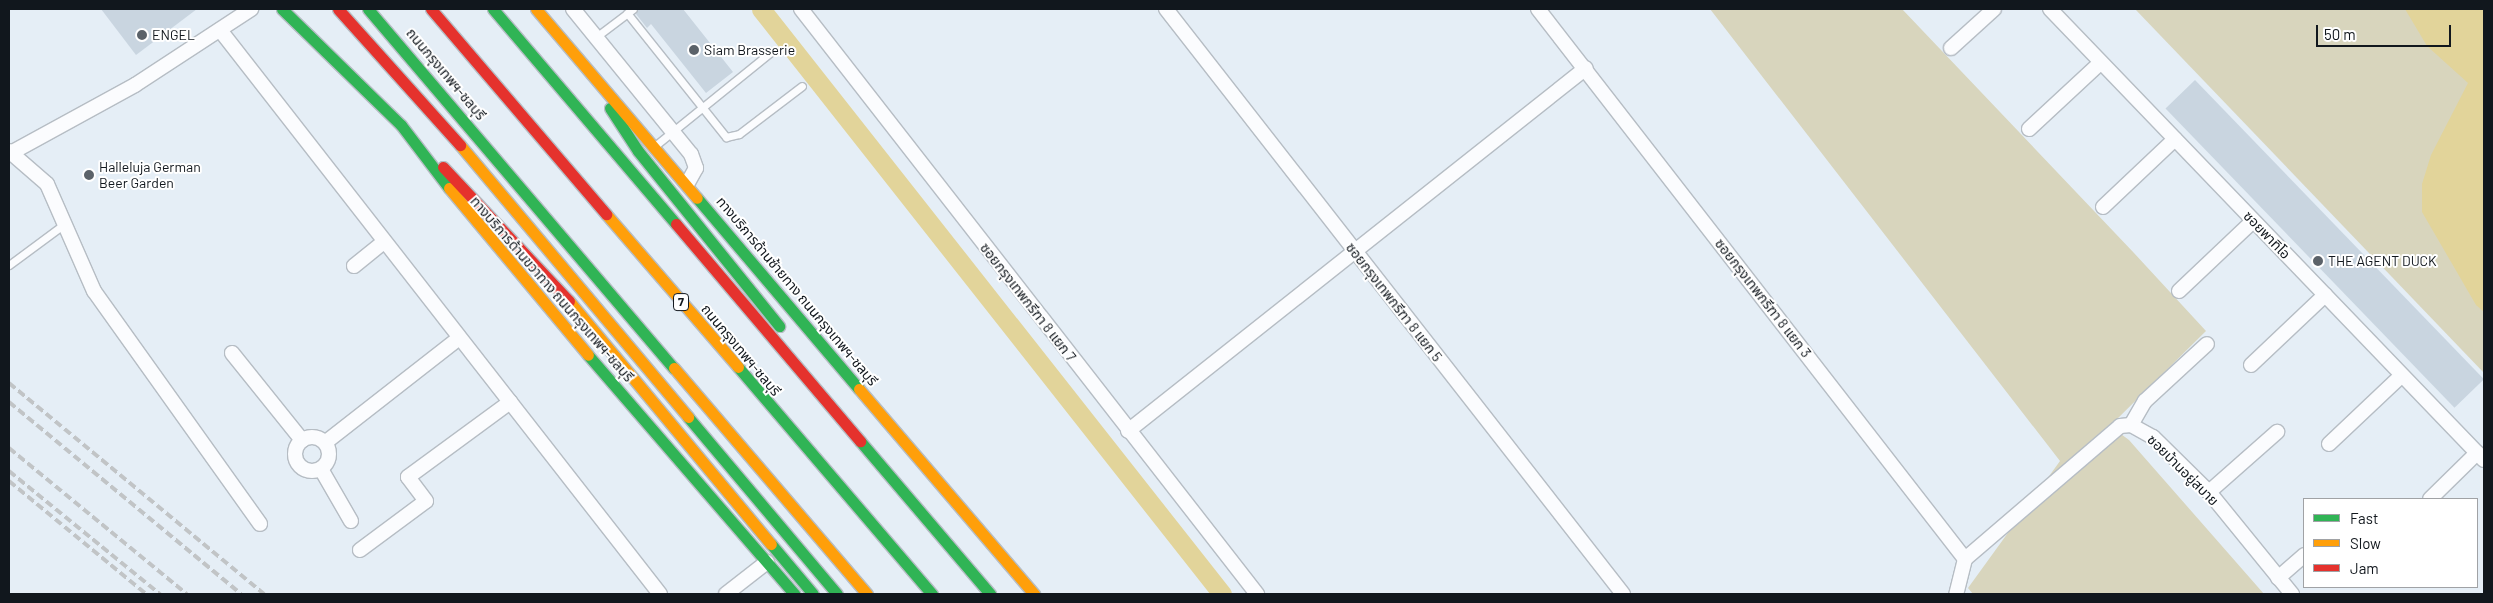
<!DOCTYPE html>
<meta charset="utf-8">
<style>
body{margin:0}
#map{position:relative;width:2493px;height:603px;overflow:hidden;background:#e5eef6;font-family:Barlow,"Noto Sans Thai",sans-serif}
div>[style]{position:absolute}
.green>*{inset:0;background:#d8d5bd}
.water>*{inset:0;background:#e2d49a}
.canal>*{height:19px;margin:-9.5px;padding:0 9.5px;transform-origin:9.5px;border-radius:9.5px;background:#e2d49a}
.building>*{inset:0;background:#c9d5e0;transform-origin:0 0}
.roads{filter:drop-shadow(1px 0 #b6bdc4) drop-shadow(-1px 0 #b6bdc4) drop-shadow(0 1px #b6bdc4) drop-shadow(0 -1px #b6bdc4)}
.lane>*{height:7px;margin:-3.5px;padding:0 3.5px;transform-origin:3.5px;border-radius:3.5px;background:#fbfcfe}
.street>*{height:14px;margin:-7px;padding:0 7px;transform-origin:7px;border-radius:7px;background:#fbfcfe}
.street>.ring{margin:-7px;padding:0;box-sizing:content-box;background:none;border:14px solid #fbfcfe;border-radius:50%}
.fast>*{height:11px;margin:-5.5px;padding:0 5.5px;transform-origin:5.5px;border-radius:5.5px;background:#30b455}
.slow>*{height:11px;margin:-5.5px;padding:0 5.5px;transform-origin:5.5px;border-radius:5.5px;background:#ff9f0a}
.jam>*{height:11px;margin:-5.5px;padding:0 5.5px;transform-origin:5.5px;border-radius:5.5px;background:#e5322d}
.rail>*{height:4px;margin-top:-2px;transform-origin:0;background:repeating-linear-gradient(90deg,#c1c4c6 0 8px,transparent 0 12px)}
.dots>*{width:14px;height:14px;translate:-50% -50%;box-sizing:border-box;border:2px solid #fff;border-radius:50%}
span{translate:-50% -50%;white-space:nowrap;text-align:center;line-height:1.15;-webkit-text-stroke:4px #fff;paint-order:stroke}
.shield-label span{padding:1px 4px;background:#fff;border:1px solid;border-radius:4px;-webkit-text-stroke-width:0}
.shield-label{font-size:12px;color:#11171d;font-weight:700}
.poi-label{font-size:14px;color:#11171d}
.left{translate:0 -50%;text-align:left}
.street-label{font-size:14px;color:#11171d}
.frame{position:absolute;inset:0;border:10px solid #11171d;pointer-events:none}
.legend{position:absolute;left:2303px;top:498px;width:175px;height:90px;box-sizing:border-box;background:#fff;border:1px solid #a0a2a5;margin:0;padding:6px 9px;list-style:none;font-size:15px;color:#11171d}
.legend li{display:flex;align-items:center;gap:10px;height:25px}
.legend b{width:25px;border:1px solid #a0a2a5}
.scale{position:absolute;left:2316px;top:25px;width:135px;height:22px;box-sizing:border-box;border:2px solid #11171d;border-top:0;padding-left:6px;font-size:15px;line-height:18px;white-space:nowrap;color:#11171d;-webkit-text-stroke:4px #fff;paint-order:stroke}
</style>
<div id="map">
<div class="green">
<div style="clip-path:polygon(1710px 9px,1902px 9px,2134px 253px,2206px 331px,2110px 426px,2129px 440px,2264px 594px,1973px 594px,1968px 588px,2060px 461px)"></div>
<div style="clip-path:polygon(2135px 9px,2484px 9px,2484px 373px)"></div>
</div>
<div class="water">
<div style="clip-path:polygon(2405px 9px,2484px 9px,2484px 312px,2476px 305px,2422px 212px,2422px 184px,2431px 155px,2468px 83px,2427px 46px)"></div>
</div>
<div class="canal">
<div style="left:761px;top:9px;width:745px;rotate:51.76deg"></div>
</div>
<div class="building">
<div style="clip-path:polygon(101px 9px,197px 9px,136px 55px)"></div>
<div style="clip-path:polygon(638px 9px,683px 9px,733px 72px,706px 93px,651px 24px,647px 28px,636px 14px)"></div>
<div style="left:2195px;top:80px;width:416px;height:41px;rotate:46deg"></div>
</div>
<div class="roads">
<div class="lane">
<div style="left:627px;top:13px;width:159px;rotate:51.4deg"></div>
<div style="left:726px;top:137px;width:13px;rotate:-13deg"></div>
<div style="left:739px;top:134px;width:79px;rotate:-37.3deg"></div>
<div style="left:596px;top:37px;width:46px;rotate:-37.1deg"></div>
<div style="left:656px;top:145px;width:149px;rotate:-39deg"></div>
<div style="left:9px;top:265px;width:67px;rotate:-36.5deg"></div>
</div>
<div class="street">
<div style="left:573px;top:9px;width:187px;rotate:50.9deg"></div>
<div style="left:691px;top:154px;width:15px;rotate:70deg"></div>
<div style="left:696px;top:168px;width:18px;rotate:119deg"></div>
<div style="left:801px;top:9px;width:742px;rotate:52.06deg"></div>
<div style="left:1166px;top:9px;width:742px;rotate:52deg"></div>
<div style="left:1538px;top:9px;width:696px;rotate:52.18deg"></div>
<div style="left:1965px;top:559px;width:36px;rotate:104deg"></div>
<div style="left:2050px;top:9px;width:626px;rotate:46.1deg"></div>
<div style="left:220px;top:30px;width:715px;rotate:52.04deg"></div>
<div style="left:1951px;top:48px;width:58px;rotate:-42.2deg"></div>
<div style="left:2029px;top:129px;width:98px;rotate:-42.9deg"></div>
<div style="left:9px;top:151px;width:50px;rotate:41deg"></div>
<div style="left:47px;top:184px;width:117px;rotate:66.3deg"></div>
<div style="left:94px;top:291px;width:286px;rotate:54.5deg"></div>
<div style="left:9px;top:154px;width:144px;rotate:-28.7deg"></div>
<div style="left:135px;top:85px;width:139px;rotate:-33.2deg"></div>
<div style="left:2103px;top:207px;width:99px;rotate:-43.4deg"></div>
<div style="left:354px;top:266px;width:38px;rotate:-39deg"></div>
<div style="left:2179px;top:291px;width:102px;rotate:-43.4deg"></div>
<div style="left:232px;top:353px;width:112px;rotate:51.2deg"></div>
<div style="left:2251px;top:365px;width:102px;rotate:-43.4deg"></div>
<div style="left:2131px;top:425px;width:28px;rotate:-60deg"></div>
<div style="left:2145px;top:401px;width:84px;rotate:-42.6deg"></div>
<div style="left:1128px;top:431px;width:584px;rotate:-38.4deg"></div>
<div class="ring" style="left:295px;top:437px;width:20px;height:20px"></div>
<div style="left:326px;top:442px;width:169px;rotate:-38deg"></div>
<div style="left:2329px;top:444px;width:100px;rotate:-43.4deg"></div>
<div style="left:321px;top:469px;width:60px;rotate:60deg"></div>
<div style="left:2209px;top:492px;width:91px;rotate:-41.4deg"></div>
<div style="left:2430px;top:499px;width:66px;rotate:-44.4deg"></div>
<div style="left:360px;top:550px;width:82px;rotate:-36.6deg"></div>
<div style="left:426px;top:501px;width:30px;rotate:-127deg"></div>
<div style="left:408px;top:477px;width:127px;rotate:-36.3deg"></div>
<div style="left:1965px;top:559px;width:204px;rotate:-40.6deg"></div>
<div style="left:2120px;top:426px;width:11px;rotate:-5deg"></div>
<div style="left:2131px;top:425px;width:25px;rotate:29deg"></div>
<div style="left:2153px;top:437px;width:78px;rotate:44.5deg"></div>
<div style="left:2209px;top:492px;width:132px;rotate:50.9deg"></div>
<div style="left:2278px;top:578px;width:35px;rotate:-41deg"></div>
<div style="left:726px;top:594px;width:52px;rotate:-38deg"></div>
</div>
<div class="fast">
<div style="left:282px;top:9px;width:166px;rotate:44.3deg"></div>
<div style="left:401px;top:125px;width:79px;rotate:52.7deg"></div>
<div style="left:368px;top:9px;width:472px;rotate:49.6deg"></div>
<div style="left:493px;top:9px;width:282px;rotate:49.6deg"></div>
<div style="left:610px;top:108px;width:51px;rotate:56.9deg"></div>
<div style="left:638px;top:151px;width:225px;rotate:51.1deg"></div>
<div style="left:697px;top:198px;width:250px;rotate:49.7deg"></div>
<div style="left:588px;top:355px;width:316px;rotate:49.2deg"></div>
<div style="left:738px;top:367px;width:299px;rotate:49.5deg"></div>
<div style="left:688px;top:417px;width:231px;rotate:49.9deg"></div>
<div style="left:860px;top:441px;width:201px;rotate:49.6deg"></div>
<div style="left:771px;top:544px;width:65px;rotate:50deg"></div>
</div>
<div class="slow">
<div style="left:536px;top:9px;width:248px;rotate:49.6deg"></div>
<div style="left:460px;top:145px;width:355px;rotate:50deg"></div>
<div style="left:449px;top:188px;width:217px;rotate:50.2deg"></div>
<div style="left:606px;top:214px;width:202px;rotate:49.2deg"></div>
<div style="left:569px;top:301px;width:316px;rotate:50.3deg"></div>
<div style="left:674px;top:368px;width:297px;rotate:49.5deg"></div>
<div style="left:859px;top:389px;width:270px;rotate:49.5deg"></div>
</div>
<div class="jam">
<div style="left:338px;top:9px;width:183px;rotate:48.1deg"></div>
<div style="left:431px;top:9px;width:270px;rotate:49.5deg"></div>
<div style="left:443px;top:167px;width:184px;rotate:46.8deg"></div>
<div style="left:676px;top:224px;width:285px;rotate:49.7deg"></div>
</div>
</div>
<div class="rail">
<div style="left:9px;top:383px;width:331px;rotate:39.6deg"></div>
<div style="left:9px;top:402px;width:301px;rotate:39.6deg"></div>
<div style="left:9px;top:448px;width:230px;rotate:39.4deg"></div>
<div style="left:9px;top:471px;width:195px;rotate:39.2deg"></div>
<div style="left:9px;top:481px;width:178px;rotate:39.5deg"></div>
</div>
<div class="dots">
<div style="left:142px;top:35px;background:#5b6269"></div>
<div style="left:694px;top:50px;background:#5b6269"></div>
<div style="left:89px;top:175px;background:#5b6269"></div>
<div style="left:2318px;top:261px;background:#5b6269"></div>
</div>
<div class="shield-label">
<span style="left:681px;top:302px">7</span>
</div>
<div class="poi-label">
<span class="left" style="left:152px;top:35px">ENGEL</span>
<span class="left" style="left:704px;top:50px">Siam Brasserie</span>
<span class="left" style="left:99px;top:175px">Halleluja German<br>Beer Garden</span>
<span class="left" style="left:2328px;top:261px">THE AGENT DUCK</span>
</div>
<div class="street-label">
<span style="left:446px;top:74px;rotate:50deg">ถนนกรุงเทพฯ-ชลบุรี</span>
<span style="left:2267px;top:235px;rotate:46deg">ซอยพาทิโอ</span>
<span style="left:552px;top:289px;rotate:49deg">ทางบริการด้านขวาทาง ถนนกรุงเทพฯ-ชลบุรี</span>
<span style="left:797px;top:291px;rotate:50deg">ทางบริการด้านซ้ายทาง ถนนกรุงเทพฯ-ชลบุรี</span>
<span style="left:1763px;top:298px;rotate:52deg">ซอยกรุงเทพกรีฑา 8 แยก 3</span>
<span style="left:1028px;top:302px;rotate:52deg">ซอยกรุงเทพกรีฑา 8 แยก 7</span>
<span style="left:1394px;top:302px;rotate:52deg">ซอยกรุงเทพกรีฑา 8 แยก 5</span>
<span style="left:741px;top:350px;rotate:50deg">ถนนกรุงเทพฯ-ชลบุรี</span>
<span style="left:2183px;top:470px;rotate:45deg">ซอยบ้านอยู่สบาย</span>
</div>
<div class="frame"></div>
<ul class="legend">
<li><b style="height:6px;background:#30b455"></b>Fast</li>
<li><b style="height:6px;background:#ff9f0a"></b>Slow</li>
<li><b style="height:6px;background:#e5322d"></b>Jam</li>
</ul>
<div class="scale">50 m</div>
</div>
